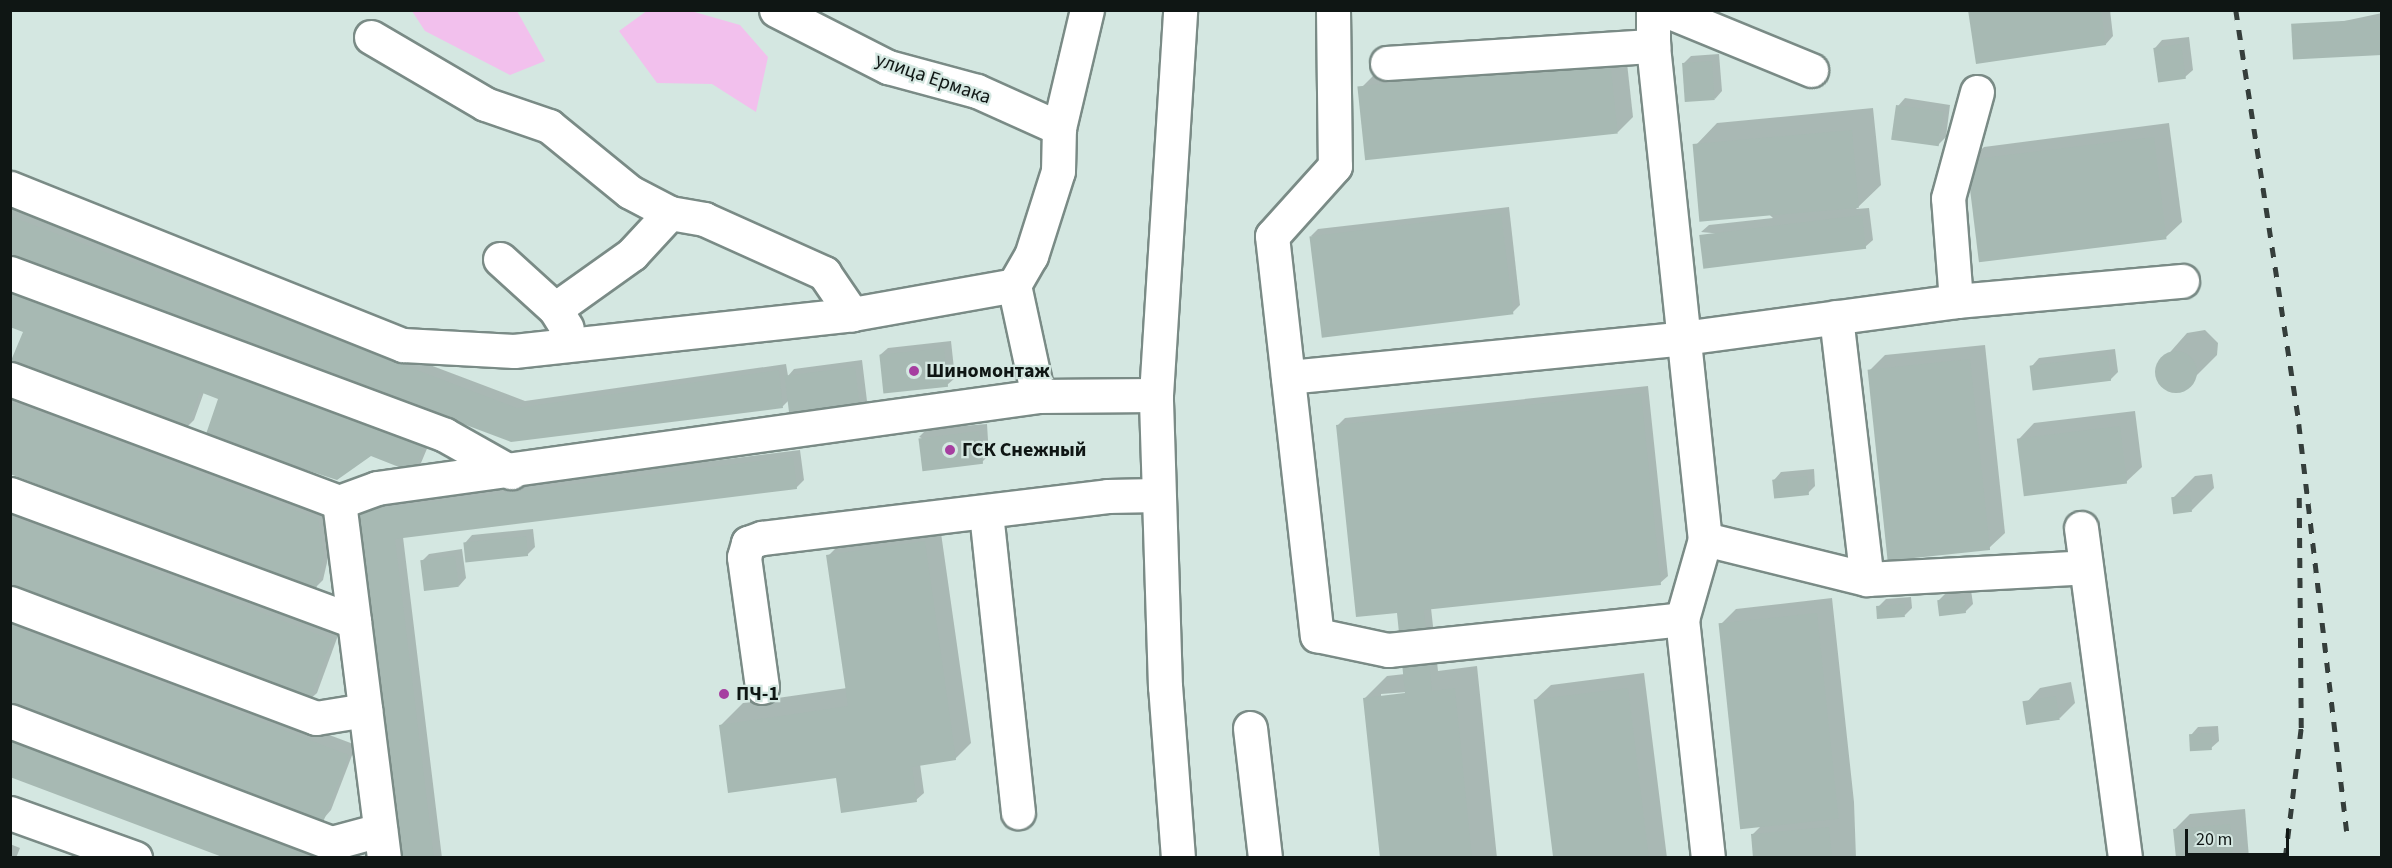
<!DOCTYPE html>
<meta charset="utf-8">
<style>
body{margin:0}
#map{position:relative;width:2392px;height:868px;overflow:hidden;background:#d4e7e1;font-family:"Source Sans 3",sans-serif}
div>[style]{position:absolute}
.green>*{inset:0;background:#f2c0ed}
.shadow>*{inset:0;background:#0003}
.building>*{inset:0;background:#a7b9b3;transform-origin:0 0}
.round{border-radius:50%}
.roads{filter:drop-shadow(2px 0 #7a8b86) drop-shadow(-2px 0 #7a8b86) drop-shadow(0 2px #7a8b86) drop-shadow(0 -2px #7a8b86)}
.minor>*{height:33px;margin:-16.5px;padding:0 16.5px;transform-origin:16.5px;border-radius:16.5px;background:#fff}
.rail>*{height:4.5px;margin-top:-2.25px;transform-origin:0;background:repeating-linear-gradient(90deg,#353e3b 0 10px,transparent 0 20px)}
.dots>*{width:16px;height:16px;translate:-50% -50%;box-sizing:border-box;border:3px solid #d4e7e1;border-radius:50%}
span{translate:-50% -50%;white-space:nowrap;text-align:center;line-height:1.15;-webkit-text-stroke:4.5px #d4e7e1;paint-order:stroke}
.street-label{font-size:20px;color:#0f1614}
.poi-label{font-size:20px;color:#0f1614;font-weight:700}
.left{translate:0 -50%;text-align:left}
.frame{position:absolute;inset:0;border:12px solid #0f1614;pointer-events:none}
.scale{position:absolute;left:2185px;top:829px;width:104px;height:27px;box-sizing:border-box;border:3px solid #0f1614;border-top:0;padding-left:8px;font-size:18px;line-height:21px;white-space:nowrap;color:#0f1614;-webkit-text-stroke:4px #d4e7e1;paint-order:stroke}
</style>
<div id="map">
<div class="green">
<div style="clip-path:polygon(648px 10px,691px 11px,740px 25px,768px 57px,756px 112px,712px 84px,657px 83px,619px 31px)"></div>
<div style="clip-path:polygon(412px 11px,517px 11px,545px 61px,510px 75px,425px 31px)"></div>
</div>
<div class="shadow">
<div style="clip-path:polygon(1969px 10px,2110px 10px,2113px 36px,2106px 44px)"></div>
<div style="clip-path:polygon(2382px 13px,2382px 53px,2295px 37px,2302px 30px)"></div>
<div style="clip-path:polygon(2189px 37px,2193px 70px,2185px 77px,2155px 48px,2162px 40px)"></div>
<div style="clip-path:polygon(1625px 45px,1633px 117px,1618px 132px,1359px 90px,1375px 74px)"></div>
<div style="clip-path:polygon(1719px 54px,1722px 91px,1715px 99px,1683px 64px,1691px 56px)"></div>
<div style="clip-path:polygon(1905px 98px,1950px 105px,1946px 137px,1938px 145px,1898px 106px)"></div>
<div style="clip-path:polygon(1873px 108px,1881px 185px,1856px 209px,1869px 208px,1873px 240px,1865px 247px,1701px 232px,1709px 225px,1773px 218px,1695px 146px,1717px 123px)"></div>
<div style="clip-path:polygon(2169px 123px,2182px 222px,2166px 237px,1968px 162px,1984px 147px)"></div>
<div style="clip-path:polygon(10px 206px,525px 401px,786px 364px,788px 376px,794px 369px,862px 360px,867px 401px,860px 408px,790px 399px,783px 406px,511px 440px,10px 252px)"></div>
<div style="clip-path:polygon(1509px 207px,1520px 305px,1512px 313px,1311px 236px,1318px 229px)"></div>
<div style="clip-path:polygon(10px 282px,431px 439px,421px 463px,414px 471px,204px 392px,194px 420px,186px 428px,25px 331px,13px 326px,10px 334px)"></div>
<div style="clip-path:polygon(2205px 330px,2218px 343px,2217px 355px,2181px 391px,2168px 390px,2158px 380px,2157px 367px,2187px 333px)"></div>
<div style="clip-path:polygon(951px 341px,955px 378px,947px 385px,880px 355px,888px 348px)"></div>
<div style="clip-path:polygon(1985px 345px,2005px 533px,1989px 548px,1869px 371px,1885px 355px)"></div>
<div style="clip-path:polygon(2115px 349px,2118px 372px,2110px 380px,2032px 366px,2039px 358px)"></div>
<div style="clip-path:polygon(evenodd,1648px 386px,1668px 576px,1660px 583px,1431px 608px,1438px 671px,1477px 666px,1497px 858px,1381px 858px,1365px 698px,1387px 676px,1405px 674px,1398px 611px,1337px 426px,1345px 418px,1648px 386px,1407px 692px,1407px 695px,1381px 697px,1381px 694px,1407px 692px)"></div>
<div style="clip-path:polygon(10px 392px,325px 511px,331px 545px,323px 580px,316px 587px,10px 473px)"></div>
<div style="clip-path:polygon(2135px 411px,2142px 467px,2126px 482px,2019px 439px,2034px 423px)"></div>
<div style="clip-path:polygon(987px 424px,989px 455px,982px 462px,919px 437px,927px 429px)"></div>
<div style="clip-path:polygon(800px 450px,804px 480px,796px 488px,403px 537px,442px 858px,402px 858px,359px 512px,367px 504px)"></div>
<div style="clip-path:polygon(1814px 469px,1815px 486px,1808px 493px,1774px 480px,1781px 472px)"></div>
<div style="clip-path:polygon(2212px 474px,2214px 488px,2192px 510px,2173px 498px,2195px 476px)"></div>
<div style="clip-path:polygon(10px 506px,340px 630px,317px 693px,309px 700px,10px 587px)"></div>
<div style="clip-path:polygon(940px 526px,971px 743px,955px 759px,920px 764px,924px 793px,916px 800px,720px 726px,743px 703px,847px 688px,828px 556px,844px 540px)"></div>
<div style="clip-path:polygon(533px 529px,535px 547px,527px 555px,465px 543px,472px 535px)"></div>
<div style="clip-path:polygon(462px 549px,466px 578px,459px 586px,421px 562px,429px 554px)"></div>
<div style="clip-path:polygon(1971px 590px,1973px 604px,1965px 612px,1938px 601px,1946px 593px)"></div>
<div style="clip-path:polygon(1911px 597px,1912px 608px,1905px 615px,1878px 607px,1886px 599px)"></div>
<div style="clip-path:polygon(1832px 598px,1854px 802px,1856px 858px,1754px 858px,1752px 835px,1762px 825px,1721px 624px,1736px 609px)"></div>
<div style="clip-path:polygon(10px 615px,356px 745px,331px 810px,324px 818px,10px 700px)"></div>
<div style="clip-path:polygon(1644px 673px,1667px 858px,1556px 858px,1535px 700px,1551px 685px)"></div>
<div style="clip-path:polygon(2071px 682px,2075px 703px,2060px 718px,2025px 704px,2040px 688px)"></div>
<div style="clip-path:polygon(2218px 726px,2219px 741px,2211px 748px,2191px 735px,2198px 727px)"></div>
<div style="clip-path:polygon(10px 727px,360px 858px,229px 858px)"></div>
<div style="clip-path:polygon(2245px 809px,2249px 858px,2177px 858px,2175px 829px,2190px 814px)"></div>
<div style="clip-path:polygon(10px 844px,20px 848px,16px 858px,10px 858px)"></div>
</div>
<div class="building">
<div style="clip-path:polygon(1968px 10px,2101px 10px,2106px 45px,1976px 64px)"></div>
<div style="left:2380px;top:19px;width:36px;height:89px;rotate:87deg"></div>
<div style="left:2181px;top:44px;width:35px;height:28px;rotate:82deg"></div>
<div style="left:1610px;top:60px;width:74px;height:254px;rotate:84deg"></div>
<div style="left:1712px;top:61px;width:39px;height:30px;rotate:86deg"></div>
<div style="left:1896px;top:105px;width:48px;height:35px;rotate:8deg"></div>
<div style="left:1852px;top:130px;width:78px;height:160px;rotate:85deg"></div>
<div style="left:2154px;top:137px;width:103px;height:189px;rotate:83deg"></div>
<div style="left:1501px;top:213px;width:102px;height:193px;rotate:83deg"></div>
<div style="left:1862px;top:215px;width:34px;height:164px;rotate:83deg"></div>
<div style="clip-path:polygon(10px 216px,517px 408px,779px 370px,783px 408px,511px 442px,10px 254px)"></div>
<div style="clip-path:polygon(10px 292px,424px 446px,414px 473px,371px 456px,337px 480px,205px 437px,218px 399px,200px 392px,186px 429px,10px 363px,23px 332px,10px 327px)"></div>
<div style="left:944px;top:348px;width:39px;height:65px;rotate:84deg"></div>
<div class="round" style="left:2155px;top:351px;width:42px;height:42px"></div>
<div style="left:2108px;top:356px;width:25px;height:79px;rotate:83deg"></div>
<div style="left:1970px;top:359px;width:192px;height:103px;rotate:84deg"></div>
<div style="left:855px;top:367px;width:43px;height:71px;rotate:83deg"></div>
<div style="clip-path:polygon(1641px 393px,1661px 585px,1424px 610px,1432px 691px,1455px 688px,1472px 858px,1380px 858px,1363px 698px,1405px 693px,1397px 613px,1356px 617px,1336px 425px)"></div>
<div style="clip-path:polygon(10px 402px,318px 519px,324px 554px,316px 589px,10px 474px)"></div>
<div style="left:2120px;top:426px;width:58px;height:104px;rotate:83deg"></div>
<div style="left:979px;top:431px;width:33px;height:61px;rotate:83deg"></div>
<div style="clip-path:polygon(793px 457px,797px 489px,395px 539px,434px 858px,400px 858px,358px 511px)"></div>
<div style="left:1807px;top:476px;width:19px;height:35px;rotate:84deg"></div>
<div style="left:2190px;top:495px;width:17px;height:19px;rotate:83deg"></div>
<div style="left:10px;top:516px;width:345px;height:73px;rotate:21deg"></div>
<div style="left:526px;top:536px;width:20px;height:63px;rotate:84deg"></div>
<div style="clip-path:polygon(925px 541px,956px 760px,912px 767px,917px 802px,841px 813px,836px 778px,728px 793px,719px 725px,848px 706px,826px 555px)"></div>
<div style="left:455px;top:556px;width:31px;height:35px;rotate:83deg"></div>
<div style="left:1964px;top:597px;width:16px;height:27px;rotate:83deg"></div>
<div style="left:1904px;top:604px;width:13px;height:28px;rotate:86deg"></div>
<div style="left:1817px;top:613px;width:207px;height:99px;rotate:84deg"></div>
<div style="left:10px;top:625px;width:363px;height:76px;rotate:21deg"></div>
<div style="left:1628px;top:688px;width:171px;height:95px;rotate:83deg"></div>
<div style="left:2056px;top:696px;width:24px;height:34px;rotate:81deg"></div>
<div style="left:2211px;top:733px;width:17px;height:22px;rotate:87deg"></div>
<div style="clip-path:polygon(10px 737px,332px 857px,225px 858px,10px 777px)"></div>
<div style="clip-path:polygon(2230px 824px,2233px 858px,2176px 858px,2173px 829px)"></div>
<div style="clip-path:polygon(1829px 827px,1832px 858px,1753px 858px,1751px 834px)"></div>
</div>
<div class="roads">
<div class="minor">
<div style="left:776px;top:10px;width:126px;rotate:27deg"></div>
<div style="left:888px;top:67px;width:92px;rotate:15.1deg"></div>
<div style="left:977px;top:91px;width:90px;rotate:24.3deg"></div>
<div style="left:1333px;top:10px;width:156px;rotate:89.3deg"></div>
<div style="left:1335px;top:166px;width:94px;rotate:132deg"></div>
<div style="left:1272px;top:236px;width:402px;rotate:83.6deg"></div>
<div style="left:1317px;top:635px;width:73px;rotate:11.9deg"></div>
<div style="left:1388px;top:650px;width:296px;rotate:-6deg"></div>
<div style="left:1653px;top:10px;width:36px;rotate:90deg"></div>
<div style="left:1653px;top:46px;width:496px;rotate:84deg"></div>
<div style="left:1705px;top:539px;width:83px;rotate:106deg"></div>
<div style="left:1682px;top:619px;width:240px;rotate:83.8deg"></div>
<div style="left:1665px;top:10px;width:158px;rotate:22.3deg"></div>
<div style="left:371px;top:37px;width:132px;rotate:30.4deg"></div>
<div style="left:485px;top:104px;width:68px;rotate:19deg"></div>
<div style="left:549px;top:126px;width:104px;rotate:39.2deg"></div>
<div style="left:630px;top:192px;width:45px;rotate:27.7deg"></div>
<div style="left:670px;top:213px;width:35px;rotate:10deg"></div>
<div style="left:704px;top:219px;width:132px;rotate:24.2deg"></div>
<div style="left:824px;top:273px;width:50px;rotate:55.7deg"></div>
<div style="left:1387px;top:63px;width:267px;rotate:-3.7deg"></div>
<div style="left:10px;top:188px;width:423px;rotate:21.8deg"></div>
<div style="left:403px;top:345px;width:111px;rotate:3.1deg"></div>
<div style="left:514px;top:351px;width:340px;rotate:-6.2deg"></div>
<div style="left:852px;top:314px;width:165px;rotate:-10.1deg"></div>
<div style="left:500px;top:259px;width:74px;rotate:42.3deg"></div>
<div style="left:555px;top:309px;width:22px;rotate:58deg"></div>
<div style="left:10px;top:273px;width:464px;rotate:20.4deg"></div>
<div style="left:445px;top:435px;width:76px;rotate:29.3deg"></div>
<div style="left:1956px;top:301px;width:103px;rotate:-94.4deg"></div>
<div style="left:1948px;top:198px;width:110px;rotate:-74.7deg"></div>
<div style="left:555px;top:309px;width:95px;rotate:-35.5deg"></div>
<div style="left:632px;top:254px;width:56px;rotate:-47.2deg"></div>
<div style="left:1836px;top:317px;width:264px;rotate:83.3deg"></div>
<div style="left:1288px;top:377px;width:398px;rotate:-5.6deg"></div>
<div style="left:1684px;top:338px;width:275px;rotate:-7.7deg"></div>
<div style="left:1956px;top:301px;width:227px;rotate:-5.1deg"></div>
<div style="left:10px;top:379px;width:351px;rotate:20.5deg"></div>
<div style="left:1038px;top:396px;width:114px;rotate:-102.2deg"></div>
<div style="left:1014px;top:285px;width:34px;rotate:-60deg"></div>
<div style="left:1031px;top:256px;width:89px;rotate:-72.4deg"></div>
<div style="left:1058px;top:171px;width:43px;rotate:-88.7deg"></div>
<div style="left:1059px;top:128px;width:121px;rotate:-76.7deg"></div>
<div style="left:10px;top:494px;width:367px;rotate:20.3deg"></div>
<div style="left:986px;top:513px;width:301px;rotate:83.9deg"></div>
<div style="left:2081px;top:528px;width:333px;rotate:82.4deg"></div>
<div style="left:1705px;top:539px;width:167px;rotate:13.9deg"></div>
<div style="left:1867px;top:579px;width:219px;rotate:-3.1deg"></div>
<div style="left:10px;top:603px;width:327px;rotate:20.6deg"></div>
<div style="left:316px;top:718px;width:50px;rotate:-9.3deg"></div>
<div style="left:762px;top:687px;width:131px;rotate:-97.9deg"></div>
<div style="left:744px;top:557px;width:15px;rotate:-74deg"></div>
<div style="left:748px;top:543px;width:15px;rotate:-20deg"></div>
<div style="left:762px;top:538px;width:348px;rotate:-6.9deg"></div>
<div style="left:1107px;top:496px;width:51px;rotate:-1.1deg"></div>
<div style="left:10px;top:721px;width:344px;rotate:20.8deg"></div>
<div style="left:332px;top:843px;width:50px;rotate:-15.2deg"></div>
<div style="left:1250px;top:728px;width:131px;rotate:83.4deg"></div>
<div style="left:10px;top:813px;width:133px;rotate:19.8deg"></div>
<div style="left:384px;top:858px;width:359px;rotate:-97.2deg"></div>
<div style="left:339px;top:502px;width:40px;rotate:-20.2deg"></div>
<div style="left:377px;top:488px;width:667px;rotate:-7.92deg"></div>
<div style="left:1038px;top:396px;width:118px;rotate:-0.5deg"></div>
<div style="left:1178px;top:858px;width:171px;rotate:-94.3deg"></div>
<div style="left:1165px;top:687px;width:292px;rotate:-91.8deg"></div>
<div style="left:1156px;top:395px;width:386px;rotate:-86.4deg"></div>
</div>
</div>
<div class="rail">
<div style="left:2236px;top:10px;width:419px;rotate:81.3deg"></div>
<div style="left:2299px;top:424px;width:410px;rotate:83.3deg"></div>
<div style="left:2285px;top:858px;width:131px;rotate:-83deg"></div>
<div style="left:2301px;top:728px;width:238px;rotate:-90.5deg"></div>
</div>
<div class="dots">
<div style="left:914px;top:371px;background:#a63ea0"></div>
<div style="left:950px;top:450px;background:#a63ea0"></div>
<div style="left:724px;top:694px;background:#a63ea0"></div>
</div>
<div class="street-label">
<span style="left:933px;top:79px;rotate:19deg">улица Ермака</span>
</div>
<div class="poi-label">
<span class="left" style="left:926px;top:371px">Шиномонтаж</span>
<span class="left" style="left:962px;top:450px">ГСК Снежный</span>
<span class="left" style="left:736px;top:694px">ПЧ-1</span>
</div>
<div class="frame"></div>
<div class="scale">20 m</div>
</div>
